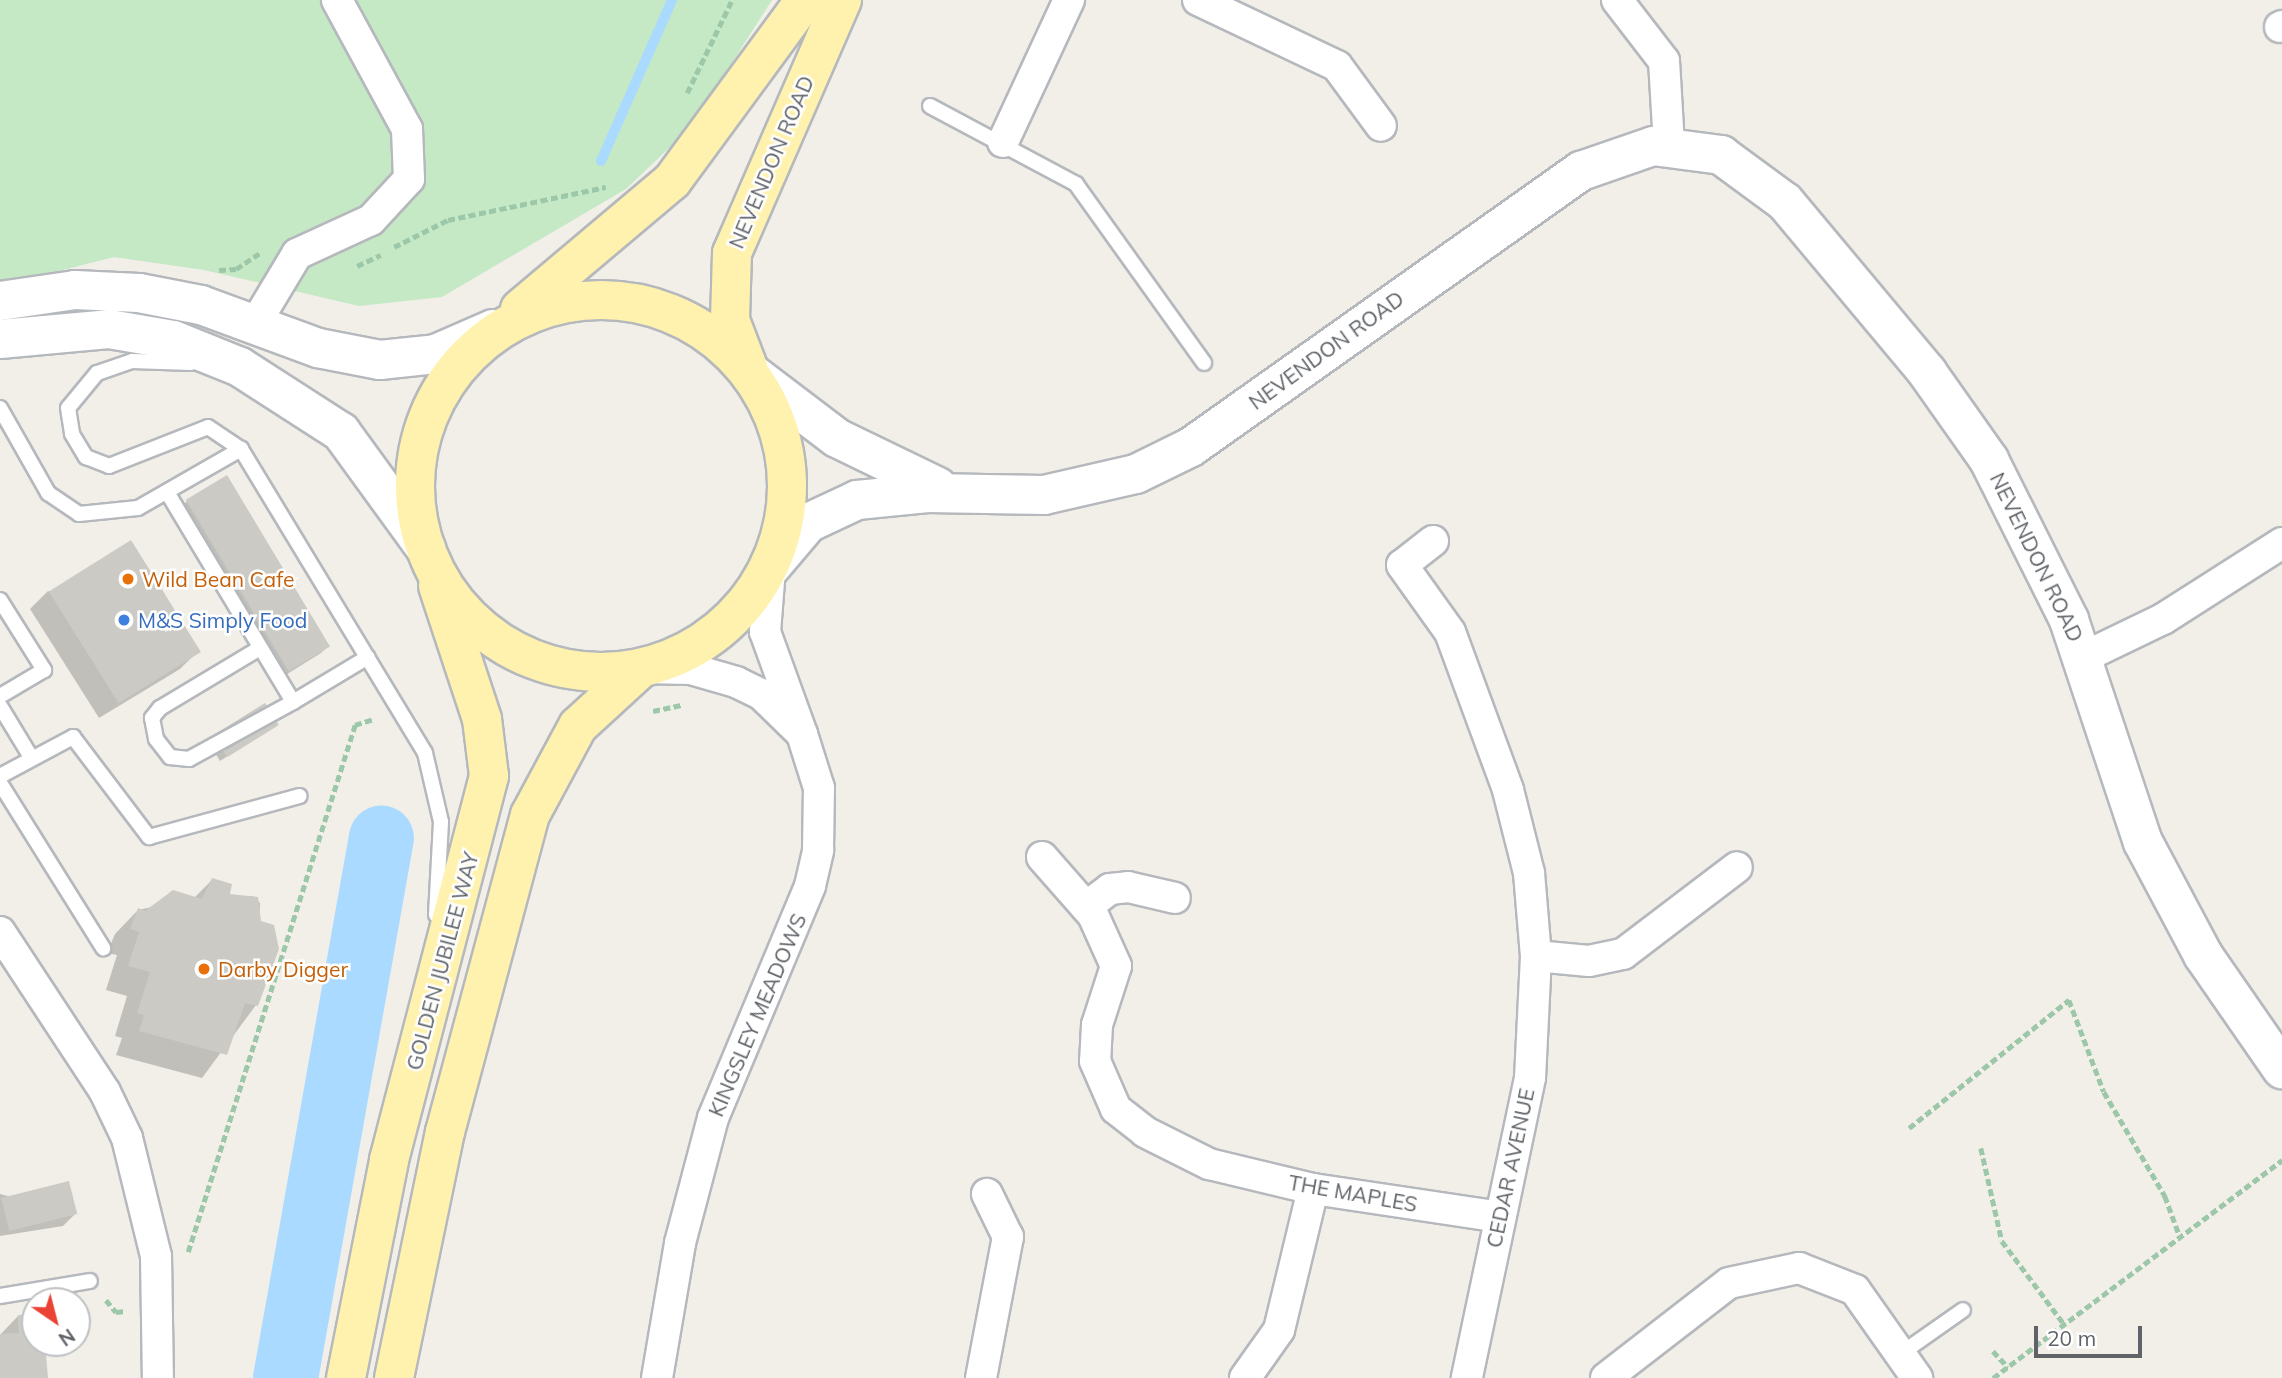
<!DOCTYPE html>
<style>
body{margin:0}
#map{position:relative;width:2282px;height:1378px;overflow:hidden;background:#f1efe8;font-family:Mulish,sans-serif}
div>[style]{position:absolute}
.green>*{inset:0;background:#c5e8c5}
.shadow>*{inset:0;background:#0003}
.stream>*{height:10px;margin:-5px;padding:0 5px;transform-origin:5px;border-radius:5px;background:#aadaff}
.river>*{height:65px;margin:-32.5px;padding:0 32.5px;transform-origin:32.5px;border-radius:32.5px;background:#aadaff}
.building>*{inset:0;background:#cccac5;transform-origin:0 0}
.path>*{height:4.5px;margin-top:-2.25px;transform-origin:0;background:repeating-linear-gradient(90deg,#9cc7a9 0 7px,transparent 0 10.5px)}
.roads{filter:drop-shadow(2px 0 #b5b8bc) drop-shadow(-2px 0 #b5b8bc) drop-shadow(0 2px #b5b8bc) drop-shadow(0 -2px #b5b8bc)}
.lane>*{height:14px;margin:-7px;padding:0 7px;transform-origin:7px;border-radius:7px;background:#fff}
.street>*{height:30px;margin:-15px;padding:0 15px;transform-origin:15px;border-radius:15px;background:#fff}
.secondary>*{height:38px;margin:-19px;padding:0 19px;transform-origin:19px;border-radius:19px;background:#fff}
.primary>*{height:38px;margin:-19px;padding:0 19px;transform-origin:19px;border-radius:19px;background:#fff2af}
.primary>.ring{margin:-19px;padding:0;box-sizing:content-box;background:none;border:38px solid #fff2af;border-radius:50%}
.dots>*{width:19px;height:19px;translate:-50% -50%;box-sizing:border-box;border:4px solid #fff;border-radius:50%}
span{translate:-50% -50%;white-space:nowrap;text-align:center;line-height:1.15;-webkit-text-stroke:5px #fff;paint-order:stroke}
.street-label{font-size:21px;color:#5f6368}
.food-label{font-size:21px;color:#c56008}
.left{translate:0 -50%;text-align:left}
.shop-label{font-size:21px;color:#366cbe}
.north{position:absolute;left:21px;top:1287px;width:70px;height:70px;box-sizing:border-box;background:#fff;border:2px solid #bfc1c3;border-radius:50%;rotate:145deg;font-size:19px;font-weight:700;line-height:28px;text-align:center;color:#5f6368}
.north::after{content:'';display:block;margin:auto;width:24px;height:32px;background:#ea4335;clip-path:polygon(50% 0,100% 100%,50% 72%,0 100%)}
.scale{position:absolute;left:2034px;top:1326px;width:108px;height:32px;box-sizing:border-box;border:4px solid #5f6368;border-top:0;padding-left:9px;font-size:21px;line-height:24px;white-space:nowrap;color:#5f6368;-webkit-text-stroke:5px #fff;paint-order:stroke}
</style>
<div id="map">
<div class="green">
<div style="clip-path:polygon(0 0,772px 0,691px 127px,626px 189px,442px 297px,359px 306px,204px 270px,114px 257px,0 286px)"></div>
</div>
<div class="shadow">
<div style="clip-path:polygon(187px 501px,327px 647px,321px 653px,284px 676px,182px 506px)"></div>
<div style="clip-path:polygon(48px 591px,198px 651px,180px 669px,99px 718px,30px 609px)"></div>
<div style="clip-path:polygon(277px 724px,220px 761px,208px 741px,213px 736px)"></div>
<div style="clip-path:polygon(212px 880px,227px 896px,252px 896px,260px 903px,256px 1005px,202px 1078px,116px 1055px,122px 1038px,115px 1036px,127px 996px,106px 990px,117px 955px,107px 953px,115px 934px,138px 910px,194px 898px)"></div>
<div style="clip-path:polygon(0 1194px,75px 1214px,63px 1226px,0 1236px)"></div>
<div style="clip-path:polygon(35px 1315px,46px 1378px,0 1378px,0 1335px,18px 1316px)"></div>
</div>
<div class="stream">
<div style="left:601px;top:161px;width:176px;rotate:-66.2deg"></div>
</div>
<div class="river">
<div style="left:285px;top:1378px;width:549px;rotate:-79.94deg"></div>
</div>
<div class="building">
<div style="left:227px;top:475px;width:200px;height:48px;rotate:59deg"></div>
<div style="left:131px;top:540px;width:132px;height:97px;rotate:58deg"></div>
<div style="left:265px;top:703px;width:26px;height:61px;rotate:58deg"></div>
<div style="clip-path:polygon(212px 878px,232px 884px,230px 894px,258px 897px,261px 921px,274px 925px,279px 949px,258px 1006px,245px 1003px,227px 1055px,139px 1031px,144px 1015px,137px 1013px,150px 972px,128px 966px,139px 932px,130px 929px,138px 908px,145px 911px,173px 890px,202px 899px)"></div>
<div style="left:69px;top:1181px;width:34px;height:70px;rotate:76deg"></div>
<div style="clip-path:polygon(35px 1314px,35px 1343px,45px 1343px,48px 1378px,0 1378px,0 1334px,19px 1333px,18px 1315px)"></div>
</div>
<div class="path">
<div style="left:687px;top:93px;width:103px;rotate:-64.2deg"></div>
<div style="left:394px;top:247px;width:60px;rotate:-26.6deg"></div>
<div style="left:448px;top:220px;width:161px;rotate:-11.8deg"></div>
<div style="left:357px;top:266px;width:26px;rotate:-25deg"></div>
<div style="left:219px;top:270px;width:17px;rotate:-3deg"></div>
<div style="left:236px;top:269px;width:29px;rotate:-34deg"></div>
<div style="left:653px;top:711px;width:29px;rotate:-12deg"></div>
<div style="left:1909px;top:1128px;width:205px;rotate:-38.7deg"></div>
<div style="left:2069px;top:1000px;width:98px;rotate:69.2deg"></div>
<div style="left:2104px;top:1092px;width:121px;rotate:59.6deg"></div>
<div style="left:2165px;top:1196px;width:44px;rotate:69.9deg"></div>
<div style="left:1981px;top:1148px;width:95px;rotate:77.3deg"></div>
<div style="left:2002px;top:1241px;width:104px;rotate:53.2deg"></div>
<div style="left:188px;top:1252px;width:553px;rotate:-72.42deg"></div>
<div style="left:355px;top:725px;width:20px;rotate:-18deg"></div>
<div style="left:106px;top:1300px;width:16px;rotate:50deg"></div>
<div style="left:116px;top:1312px;width:10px;rotate:-6deg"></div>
<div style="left:1993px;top:1351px;width:22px;rotate:47deg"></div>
<div style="left:1993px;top:1378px;width:362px;rotate:-37deg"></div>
</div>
<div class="roads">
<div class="lane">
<div style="left:930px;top:106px;width:166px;rotate:28.1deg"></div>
<div style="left:1076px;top:184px;width:220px;rotate:54.4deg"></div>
<div style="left:191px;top:363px;width:59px;rotate:-178.1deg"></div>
<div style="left:132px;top:361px;width:37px;rotate:161deg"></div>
<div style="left:97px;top:373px;width:45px;rotate:129.6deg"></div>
<div style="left:68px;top:408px;width:26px;rotate:81deg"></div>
<div style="left:72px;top:434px;width:27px;rotate:59deg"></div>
<div style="left:86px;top:457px;width:25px;rotate:21deg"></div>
<div style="left:109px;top:466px;width:106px;rotate:-21.5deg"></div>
<div style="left:208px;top:427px;width:40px;rotate:34deg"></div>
<div style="left:241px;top:449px;width:355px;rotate:58.8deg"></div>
<div style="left:425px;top:753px;width:71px;rotate:76.9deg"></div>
<div style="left:441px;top:822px;width:93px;rotate:93.1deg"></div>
<div style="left:0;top:408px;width:98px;rotate:60.5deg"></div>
<div style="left:48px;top:493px;width:37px;rotate:34deg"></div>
<div style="left:79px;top:514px;width:59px;rotate:-5.8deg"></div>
<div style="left:138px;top:508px;width:119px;rotate:-29.8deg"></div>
<div style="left:167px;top:492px;width:245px;rotate:59deg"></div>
<div style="left:293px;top:702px;width:87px;rotate:-31deg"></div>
<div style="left:0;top:600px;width:83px;rotate:57.8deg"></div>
<div style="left:44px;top:670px;width:51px;rotate:149.4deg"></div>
<div style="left:260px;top:648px;width:117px;rotate:149deg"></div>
<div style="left:160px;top:708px;width:13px;rotate:129deg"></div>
<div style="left:152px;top:718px;width:21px;rotate:79deg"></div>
<div style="left:156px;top:739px;width:23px;rotate:52deg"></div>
<div style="left:170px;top:757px;width:19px;rotate:6deg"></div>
<div style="left:189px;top:759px;width:119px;rotate:-28.7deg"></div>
<div style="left:0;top:706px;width:60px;rotate:58.7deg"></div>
<div style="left:0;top:776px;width:83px;rotate:-28.1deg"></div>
<div style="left:73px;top:737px;width:126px;rotate:52.8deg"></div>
<div style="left:149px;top:837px;width:156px;rotate:-15.2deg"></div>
<div style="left:0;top:783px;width:195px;rotate:58deg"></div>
<div style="left:0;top:1296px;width:91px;rotate:-9.5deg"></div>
<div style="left:1899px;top:1355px;width:78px;rotate:-35.1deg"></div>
</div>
<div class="street">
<div style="left:1198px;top:0;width:154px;rotate:25.4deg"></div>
<div style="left:1337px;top:66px;width:74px;rotate:53.7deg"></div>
<div style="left:1617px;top:0;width:77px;rotate:52.4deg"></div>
<div style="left:1664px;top:61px;width:84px;rotate:86.6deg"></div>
<div style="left:2280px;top:27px;width:2px;rotate:-27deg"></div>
<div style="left:1003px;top:142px;width:157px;rotate:-65.1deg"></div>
<div style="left:255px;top:324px;width:82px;rotate:-59deg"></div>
<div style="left:297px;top:254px;width:81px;rotate:-24.7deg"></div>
<div style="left:371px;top:220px;width:56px;rotate:-47.2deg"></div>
<div style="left:409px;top:179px;width:50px;rotate:-92.3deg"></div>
<div style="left:407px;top:129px;width:147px;rotate:-118.5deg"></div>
<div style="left:1433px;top:541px;width:39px;rotate:142deg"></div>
<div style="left:1402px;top:565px;width:82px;rotate:54.4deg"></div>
<div style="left:1450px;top:632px;width:168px;rotate:69.8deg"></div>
<div style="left:1508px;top:790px;width:86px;rotate:75.8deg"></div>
<div style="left:1529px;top:873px;width:83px;rotate:85.2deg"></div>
<div style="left:1536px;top:956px;width:122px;rotate:92.8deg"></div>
<div style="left:1530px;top:1078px;width:307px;rotate:101.9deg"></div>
<div style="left:2084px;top:657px;width:88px;rotate:-25.7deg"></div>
<div style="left:2163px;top:619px;width:141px;rotate:-32.6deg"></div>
<div style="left:642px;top:668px;width:49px;rotate:1.2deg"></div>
<div style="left:691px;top:669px;width:47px;rotate:16.1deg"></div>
<div style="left:736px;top:682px;width:28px;rotate:26deg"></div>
<div style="left:761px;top:694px;width:57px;rotate:44.3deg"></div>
<div style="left:802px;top:734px;width:109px;rotate:-109.9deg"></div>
<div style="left:765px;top:632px;width:64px;rotate:-85.5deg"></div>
<div style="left:1042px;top:857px;width:77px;rotate:48.7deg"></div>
<div style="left:1093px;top:915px;width:56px;rotate:65.7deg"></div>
<div style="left:1116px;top:966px;width:62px;rotate:107.9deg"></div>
<div style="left:1097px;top:1025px;width:36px;rotate:93deg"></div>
<div style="left:1095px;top:1061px;width:52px;rotate:66.4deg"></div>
<div style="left:1116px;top:1109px;width:37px;rotate:38deg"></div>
<div style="left:1145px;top:1132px;width:72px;rotate:26.6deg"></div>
<div style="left:1209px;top:1164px;width:107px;rotate:13.5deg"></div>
<div style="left:1313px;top:1189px;width:189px;rotate:8.5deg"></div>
<div style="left:1086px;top:907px;width:30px;rotate:-37deg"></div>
<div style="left:1110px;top:889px;width:18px;rotate:-6deg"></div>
<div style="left:1128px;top:887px;width:48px;rotate:13.2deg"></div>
<div style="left:0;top:932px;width:191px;rotate:56.7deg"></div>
<div style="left:105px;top:1092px;width:51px;rotate:64.4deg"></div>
<div style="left:127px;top:1138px;width:122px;rotate:76.2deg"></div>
<div style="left:156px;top:1256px;width:122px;rotate:89.1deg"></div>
<div style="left:1536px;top:956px;width:53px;rotate:5.4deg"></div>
<div style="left:1589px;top:961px;width:35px;rotate:-12deg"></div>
<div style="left:1623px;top:954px;width:143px;rotate:-37.3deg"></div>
<div style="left:657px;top:1378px;width:137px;rotate:-80.3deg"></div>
<div style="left:680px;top:1243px;width:129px;rotate:-75.2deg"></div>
<div style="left:713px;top:1118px;width:251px;rotate:-67.3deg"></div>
<div style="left:810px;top:886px;width:37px;rotate:-77deg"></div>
<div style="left:818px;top:850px;width:62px;rotate:-89.1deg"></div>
<div style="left:819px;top:788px;width:57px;rotate:-107.5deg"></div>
<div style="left:981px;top:1378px;width:144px;rotate:-79.2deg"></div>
<div style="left:1008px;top:1237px;width:48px;rotate:-116deg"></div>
<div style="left:1245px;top:1378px;width:59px;rotate:-54.7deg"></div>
<div style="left:1279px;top:1330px;width:145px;rotate:-76.4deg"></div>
<div style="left:1606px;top:1378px;width:155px;rotate:-37.7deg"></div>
<div style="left:1729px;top:1283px;width:72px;rotate:-12.1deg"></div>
<div style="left:1799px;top:1268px;width:60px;rotate:21.4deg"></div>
<div style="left:1855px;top:1290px;width:108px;rotate:54.8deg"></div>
</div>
<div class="secondary">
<div style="left:0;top:301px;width:76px;rotate:-8.3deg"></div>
<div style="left:75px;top:290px;width:64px;rotate:2.7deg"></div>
<div style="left:139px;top:293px;width:63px;rotate:11deg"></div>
<div style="left:201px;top:305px;width:125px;rotate:20.2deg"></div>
<div style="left:318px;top:348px;width:63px;rotate:11deg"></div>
<div style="left:380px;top:360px;width:56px;rotate:-6.1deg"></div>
<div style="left:436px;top:354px;width:62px;rotate:-23.7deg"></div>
<div style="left:0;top:339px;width:109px;rotate:-5.2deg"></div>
<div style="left:109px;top:329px;width:65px;rotate:9.8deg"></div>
<div style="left:173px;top:340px;width:72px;rotate:21.9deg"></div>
<div style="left:240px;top:367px;width:120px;rotate:32.8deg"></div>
<div style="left:341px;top:432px;width:145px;rotate:54deg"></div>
<div style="left:750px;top:372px;width:109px;rotate:37.2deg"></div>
<div style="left:837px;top:438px;width:112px;rotate:25.9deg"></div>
<div style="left:770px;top:568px;width:59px;rotate:-49.8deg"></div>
<div style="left:808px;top:523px;width:54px;rotate:-25.1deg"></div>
<div style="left:857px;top:500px;width:71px;rotate:-5.6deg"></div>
<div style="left:928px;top:493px;width:116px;rotate:1deg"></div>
<div style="left:1044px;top:495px;width:94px;rotate:-12.9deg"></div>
<div style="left:1136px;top:474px;width:61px;rotate:-26.1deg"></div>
<div style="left:1191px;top:447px;width:478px;rotate:-35.3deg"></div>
<div style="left:1581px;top:171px;width:76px;rotate:-19.1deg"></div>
<div style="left:1653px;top:146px;width:69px;rotate:7.5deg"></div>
<div style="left:1721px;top:155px;width:79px;rotate:36.3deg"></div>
<div style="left:1785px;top:202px;width:222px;rotate:50.1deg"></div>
<div style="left:1927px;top:372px;width:108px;rotate:54.8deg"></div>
<div style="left:1989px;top:460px;width:179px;rotate:63.4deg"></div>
<div style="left:2069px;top:620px;width:234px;rotate:71.6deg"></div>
<div style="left:2143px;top:842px;width:128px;rotate:62deg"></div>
<div style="left:2203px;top:955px;width:139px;rotate:55.3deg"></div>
</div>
<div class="primary">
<div class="ring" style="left:415px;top:300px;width:334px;height:334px"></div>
<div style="left:520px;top:309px;width:199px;rotate:-40.1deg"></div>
<div style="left:672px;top:181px;width:225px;rotate:-53.7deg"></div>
<div style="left:748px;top:367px;width:50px;rotate:-111deg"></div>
<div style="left:730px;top:320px;width:67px;rotate:-88.3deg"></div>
<div style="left:732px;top:253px;width:276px;rotate:-66.5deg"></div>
<div style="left:346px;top:1378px;width:222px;rotate:-78.8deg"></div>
<div style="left:389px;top:1160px;width:397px;rotate:-75.4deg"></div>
<div style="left:489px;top:776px;width:57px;rotate:-97deg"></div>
<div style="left:482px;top:719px;width:140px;rotate:-108.3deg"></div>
<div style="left:394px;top:1378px;width:251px;rotate:-78.3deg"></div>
<div style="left:445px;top:1132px;width:328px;rotate:-75deg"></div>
<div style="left:530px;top:815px;width:101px;rotate:-61.7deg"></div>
<div style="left:578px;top:726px;width:84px;rotate:-42.6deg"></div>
</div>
</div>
<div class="dots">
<div style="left:128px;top:579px;background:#e8710a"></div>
<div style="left:124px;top:620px;background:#3f7fe0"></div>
<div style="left:204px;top:969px;background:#e8710a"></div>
</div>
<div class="street-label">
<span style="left:771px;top:162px;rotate:-67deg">NEVENDON ROAD</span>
<span style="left:1326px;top:350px;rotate:-36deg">NEVENDON ROAD</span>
<span style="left:2037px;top:557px;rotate:64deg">NEVENDON ROAD</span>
<span style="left:442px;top:961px;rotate:-75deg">GOLDEN JUBILEE WAY</span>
<span style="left:757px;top:1015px;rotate:-67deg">KINGSLEY MEADOWS</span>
<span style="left:1510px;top:1168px;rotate:-78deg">CEDAR AVENUE</span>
<span style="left:1353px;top:1193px;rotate:10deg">THE MAPLES</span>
</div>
<div class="food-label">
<span class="left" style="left:142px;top:579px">Wild Bean Cafe</span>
<span class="left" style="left:218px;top:969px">Darby Digger</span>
</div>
<div class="shop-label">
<span class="left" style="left:138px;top:620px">M&amp;S Simply Food</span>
</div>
<div class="north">N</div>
<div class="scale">20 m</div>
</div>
